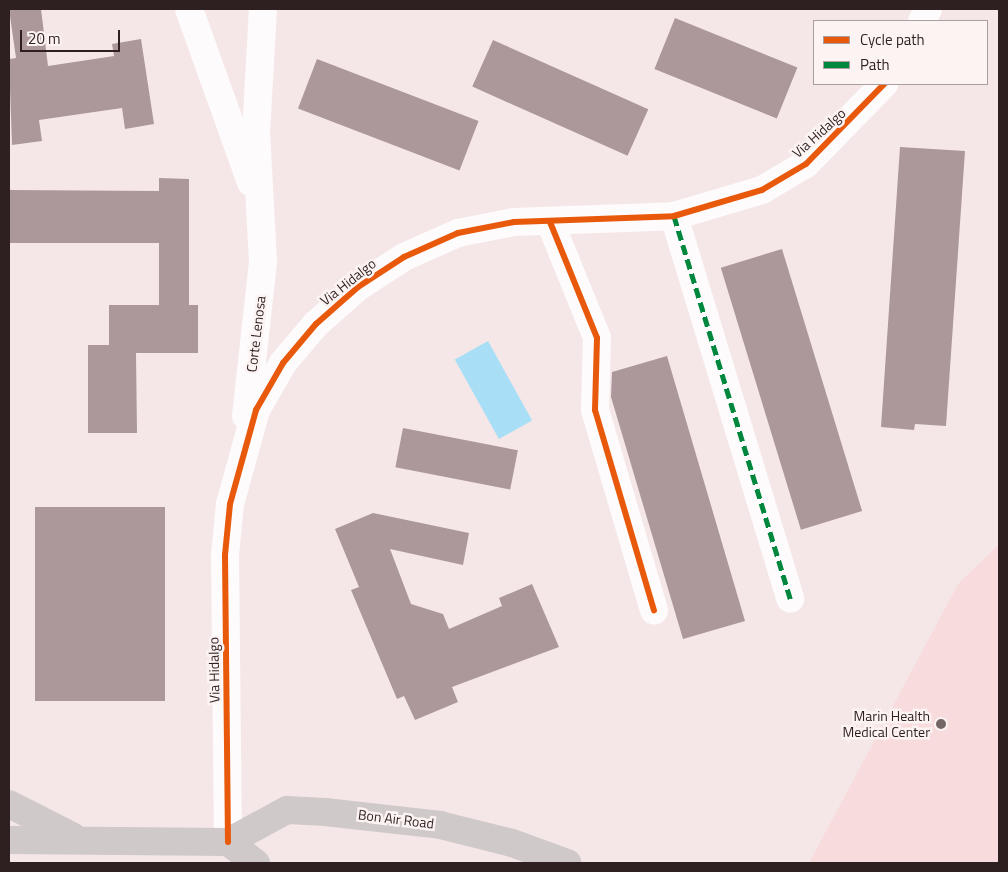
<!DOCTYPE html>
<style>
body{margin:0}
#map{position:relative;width:1008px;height:872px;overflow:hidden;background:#f5e7e8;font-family:"Titillium Web",sans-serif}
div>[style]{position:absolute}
.built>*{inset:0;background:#f8dbdd}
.water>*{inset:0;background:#a8dff7;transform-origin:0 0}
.building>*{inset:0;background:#ac989a;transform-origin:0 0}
.street>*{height:28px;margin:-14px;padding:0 14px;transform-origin:14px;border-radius:14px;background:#fefbfc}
.secondary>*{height:28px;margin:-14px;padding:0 14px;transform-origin:14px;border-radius:14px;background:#d0c9c9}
.quiet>*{height:5px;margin-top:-2.5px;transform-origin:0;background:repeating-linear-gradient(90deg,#00873e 0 10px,transparent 0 15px)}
.cycleway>*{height:6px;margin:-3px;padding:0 3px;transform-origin:3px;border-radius:3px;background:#e8590c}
.dots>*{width:14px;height:14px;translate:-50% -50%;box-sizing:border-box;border:2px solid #fcf3f3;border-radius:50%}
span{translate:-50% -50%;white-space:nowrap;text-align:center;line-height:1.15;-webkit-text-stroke:5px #fcf3f3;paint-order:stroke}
.street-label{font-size:14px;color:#2e1f20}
.poi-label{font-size:14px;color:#2e1f20}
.right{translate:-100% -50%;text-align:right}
.frame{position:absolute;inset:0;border:10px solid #2e1f20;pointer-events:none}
.legend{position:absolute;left:813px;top:20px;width:175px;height:65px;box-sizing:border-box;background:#fcf3f3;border:1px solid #aa9e9f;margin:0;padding:6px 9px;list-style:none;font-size:15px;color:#2e1f20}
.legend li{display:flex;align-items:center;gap:10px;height:25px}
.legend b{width:25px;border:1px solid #aa9e9f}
.scale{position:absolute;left:20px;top:30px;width:100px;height:22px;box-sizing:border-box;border:2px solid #2e1f20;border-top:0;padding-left:6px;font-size:15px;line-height:18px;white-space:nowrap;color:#2e1f20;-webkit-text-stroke:4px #fcf3f3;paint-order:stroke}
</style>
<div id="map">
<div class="built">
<div style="clip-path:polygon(999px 544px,999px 863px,809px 863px,958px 584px)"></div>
</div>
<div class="water">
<div style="left:488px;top:341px;width:91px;height:38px;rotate:61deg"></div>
</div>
<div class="building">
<div style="clip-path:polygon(9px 9px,41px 9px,48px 66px,114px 56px,112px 44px,141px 39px,154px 124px,125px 129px,122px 108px,39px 120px,42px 141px,12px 145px,9px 59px,16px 58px)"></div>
<div style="left:675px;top:18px;width:132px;height:55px;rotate:22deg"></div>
<div style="left:493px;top:40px;width:170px;height:51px;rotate:24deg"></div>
<div style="left:317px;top:59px;width:173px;height:53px;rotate:21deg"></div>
<div style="clip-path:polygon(900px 147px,965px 151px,946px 426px,915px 424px,914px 430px,881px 427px)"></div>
<div style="clip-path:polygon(159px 178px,189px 179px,189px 305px,198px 305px,198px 353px,136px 353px,137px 433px,88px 433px,88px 345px,109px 345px,109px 305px,159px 305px,159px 243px,9px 243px,9px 190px,159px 191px)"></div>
<div style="left:782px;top:249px;width:274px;height:64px;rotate:73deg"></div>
<div style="clip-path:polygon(667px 356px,745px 621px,683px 639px,611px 397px,612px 372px)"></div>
<div style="left:403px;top:428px;width:117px;height:40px;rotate:11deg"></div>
<div style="left:35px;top:507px;width:130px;height:194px"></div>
<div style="clip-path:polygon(373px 513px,469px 533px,463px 565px,390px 549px,411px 604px,443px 614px,449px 629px,502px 606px,499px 598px,532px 584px,559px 647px,452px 687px,458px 702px,415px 720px,404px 696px,397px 699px,351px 590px,359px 587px,335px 529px)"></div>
</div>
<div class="street">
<div style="left:189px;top:9px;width:184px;rotate:70.3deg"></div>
<div style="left:922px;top:21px;width:13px;rotate:-63deg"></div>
<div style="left:674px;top:216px;width:400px;rotate:73.1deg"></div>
<div style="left:550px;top:222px;width:125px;rotate:67.9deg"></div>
<div style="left:597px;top:338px;width:72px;rotate:91.6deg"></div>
<div style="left:595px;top:410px;width:209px;rotate:73.6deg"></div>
<div style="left:246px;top:416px;width:156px;rotate:-83.7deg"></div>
<div style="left:263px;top:261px;width:128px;rotate:-93.1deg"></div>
<div style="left:256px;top:133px;width:124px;rotate:-86.8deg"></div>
<div style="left:228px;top:842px;width:287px;rotate:-90.6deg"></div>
<div style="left:225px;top:555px;width:51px;rotate:-84.4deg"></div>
<div style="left:230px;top:504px;width:98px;rotate:-74.5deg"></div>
<div style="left:256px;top:410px;width:54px;rotate:-60.1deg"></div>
<div style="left:283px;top:363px;width:51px;rotate:-49.8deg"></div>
<div style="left:316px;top:324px;width:56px;rotate:-41.4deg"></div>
<div style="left:358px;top:287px;width:55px;rotate:-33.1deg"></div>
<div style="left:404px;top:257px;width:59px;rotate:-24deg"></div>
<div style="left:458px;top:233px;width:57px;rotate:-11.1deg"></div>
<div style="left:514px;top:222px;width:160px;rotate:-2.1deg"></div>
<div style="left:674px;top:216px;width:92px;rotate:-16.5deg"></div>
<div style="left:762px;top:190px;width:51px;rotate:-30.6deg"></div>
<div style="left:806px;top:164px;width:112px;rotate:-45.7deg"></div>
</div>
<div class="secondary">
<div style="left:9px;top:804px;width:71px;rotate:26.9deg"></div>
<div style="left:9px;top:840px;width:219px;rotate:0.5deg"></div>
<div style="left:228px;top:842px;width:67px;rotate:-28.5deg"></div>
<div style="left:287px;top:810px;width:38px;rotate:3deg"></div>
<div style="left:325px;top:812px;width:116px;rotate:6.4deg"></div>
<div style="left:440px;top:825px;width:74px;rotate:14deg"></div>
<div style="left:512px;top:843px;width:59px;rotate:20deg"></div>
<div style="left:228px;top:842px;width:35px;rotate:37deg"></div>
</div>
<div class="quiet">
<div style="left:674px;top:216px;width:400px;rotate:73.1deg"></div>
</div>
<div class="cycleway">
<div style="left:550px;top:222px;width:125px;rotate:67.9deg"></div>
<div style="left:597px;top:338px;width:72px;rotate:91.6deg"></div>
<div style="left:595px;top:410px;width:209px;rotate:73.6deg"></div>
<div style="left:228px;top:842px;width:287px;rotate:-90.6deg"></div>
<div style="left:225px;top:555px;width:51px;rotate:-84.4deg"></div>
<div style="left:230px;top:504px;width:98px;rotate:-74.5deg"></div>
<div style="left:256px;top:410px;width:54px;rotate:-60.1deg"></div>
<div style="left:283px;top:363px;width:51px;rotate:-49.8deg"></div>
<div style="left:316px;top:324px;width:56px;rotate:-41.4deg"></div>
<div style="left:358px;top:287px;width:55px;rotate:-33.1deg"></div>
<div style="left:404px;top:257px;width:59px;rotate:-24deg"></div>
<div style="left:458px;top:233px;width:57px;rotate:-11.1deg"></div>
<div style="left:514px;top:222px;width:160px;rotate:-2.1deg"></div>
<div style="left:674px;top:216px;width:92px;rotate:-16.5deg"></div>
<div style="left:762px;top:190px;width:51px;rotate:-30.6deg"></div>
<div style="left:806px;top:164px;width:112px;rotate:-45.7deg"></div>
</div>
<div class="dots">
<div style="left:941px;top:724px;background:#746566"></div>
</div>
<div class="street-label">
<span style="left:819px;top:133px;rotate:-42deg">Via Hidalgo</span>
<span style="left:348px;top:282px;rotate:-38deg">Via Hidalgo</span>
<span style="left:256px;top:334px;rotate:-83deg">Corte Lenosa</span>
<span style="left:214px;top:670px;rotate:-91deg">Via Hidalgo</span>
<span style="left:396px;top:819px;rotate:7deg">Bon Air Road</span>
</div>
<div class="poi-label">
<span class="right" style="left:930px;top:724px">Marin Health<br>Medical Center</span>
</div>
<div class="frame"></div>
<ul class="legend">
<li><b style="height:6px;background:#e8590c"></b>Cycle path</li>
<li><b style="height:6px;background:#00873e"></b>Path</li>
</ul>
<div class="scale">20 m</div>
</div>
